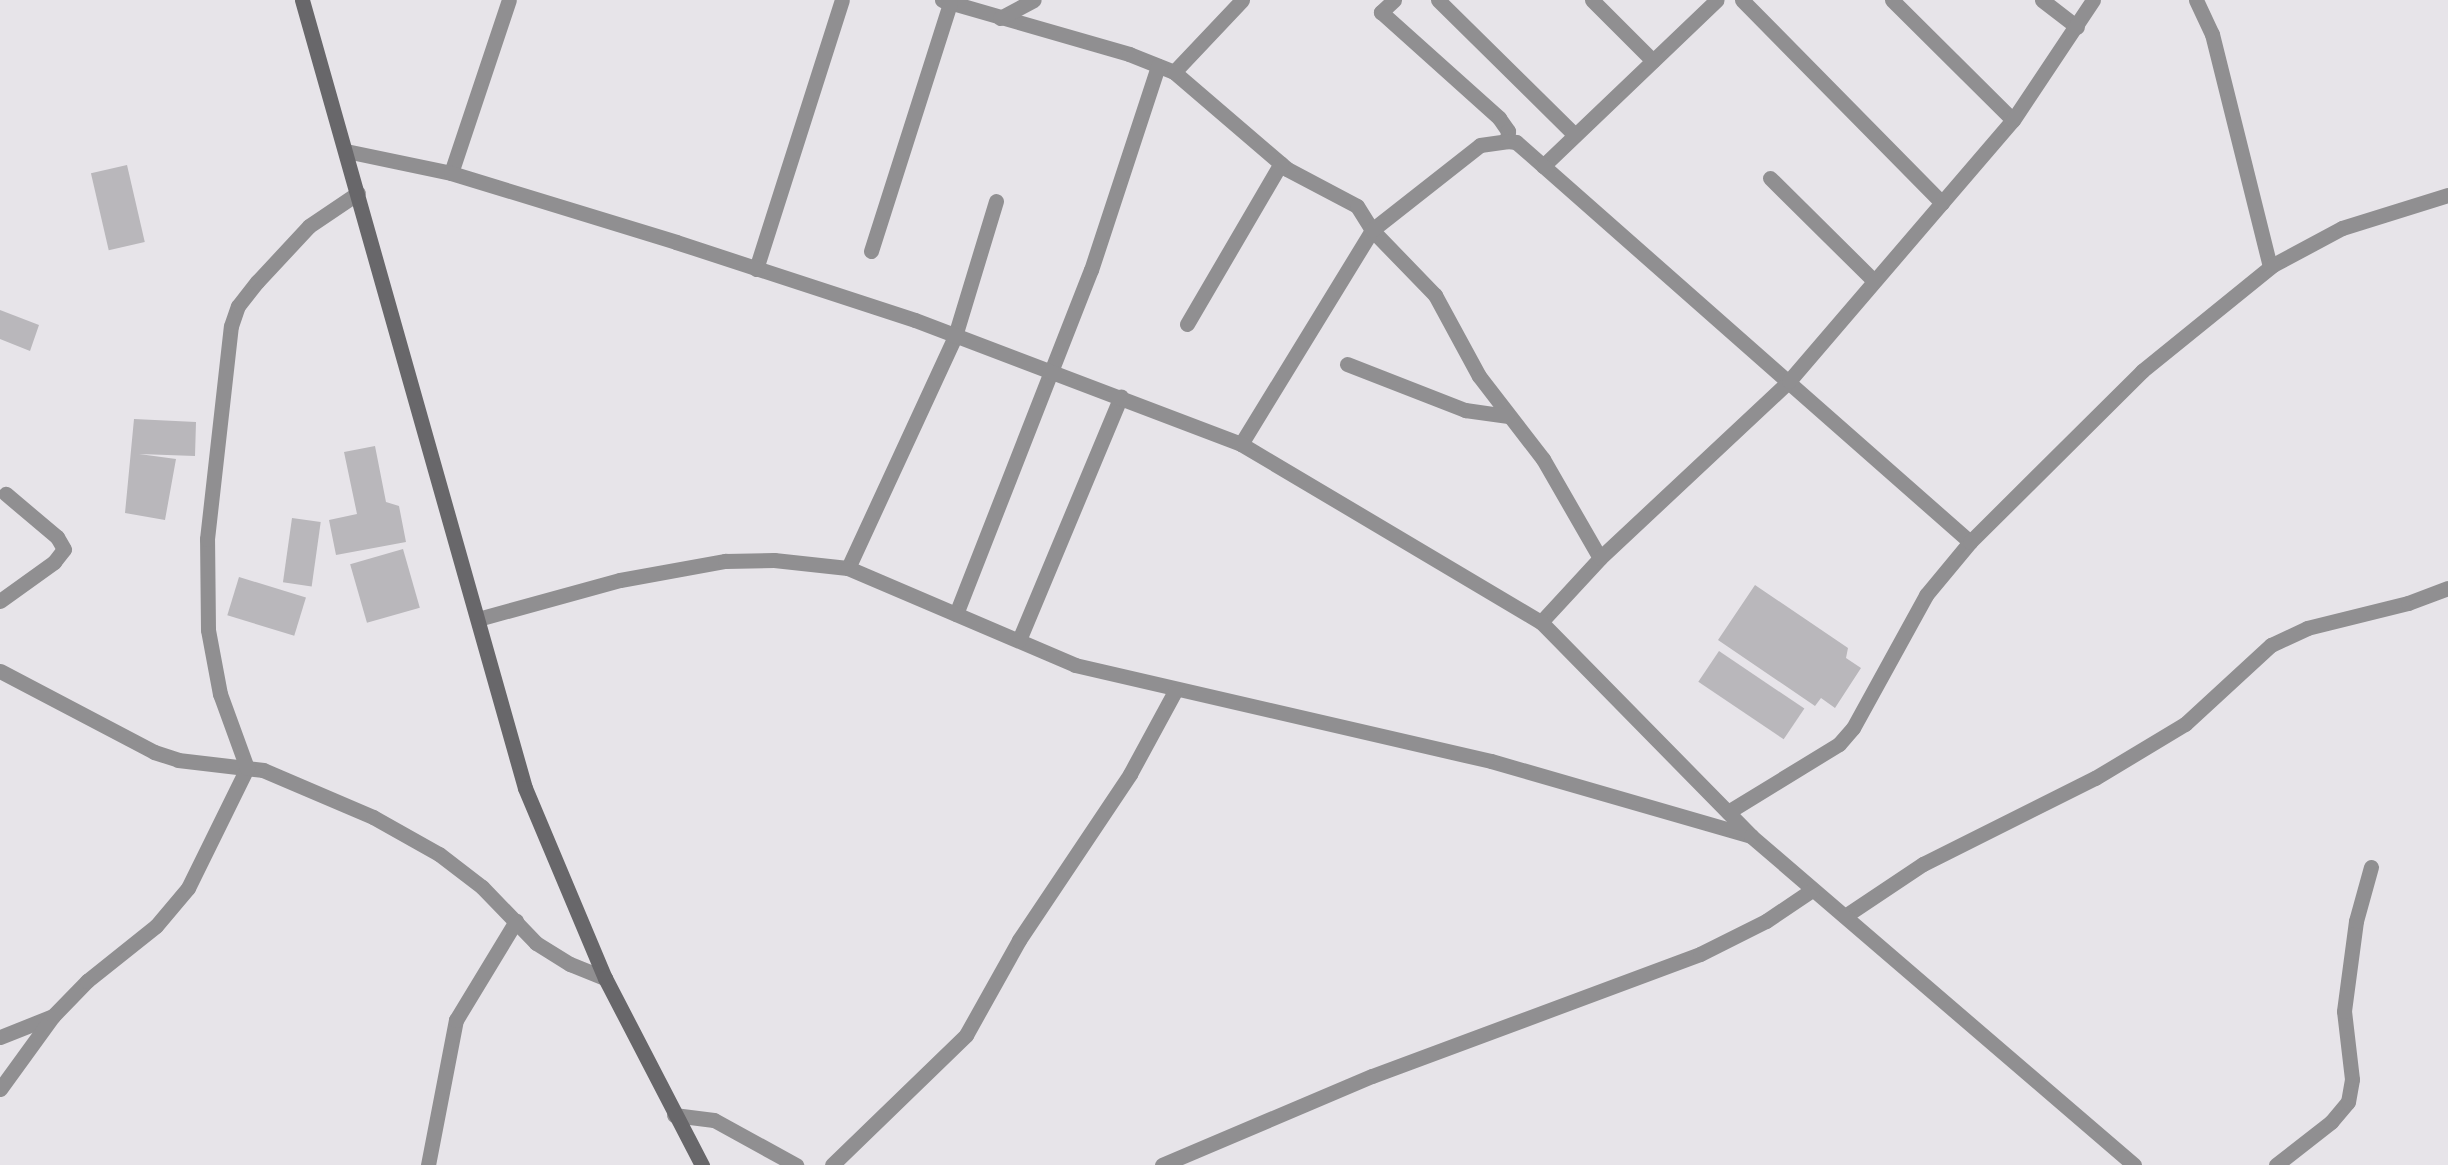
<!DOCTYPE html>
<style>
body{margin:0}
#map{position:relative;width:2448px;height:1165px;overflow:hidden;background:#e7e4e9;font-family:Quicksand,sans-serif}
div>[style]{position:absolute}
.building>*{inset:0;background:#b9b7bb;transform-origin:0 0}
.minor>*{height:15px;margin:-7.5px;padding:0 7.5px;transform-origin:7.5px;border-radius:7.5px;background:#908f91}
.tertiary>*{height:15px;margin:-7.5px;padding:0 7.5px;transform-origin:7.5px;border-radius:7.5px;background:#908f91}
.secondary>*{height:15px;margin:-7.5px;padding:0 7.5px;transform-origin:7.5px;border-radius:7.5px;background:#68676a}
span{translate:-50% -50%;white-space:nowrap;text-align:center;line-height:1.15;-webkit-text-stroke:4.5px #e7e4e9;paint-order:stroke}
</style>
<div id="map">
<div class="building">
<div style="left:127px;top:165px;width:79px;height:37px;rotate:77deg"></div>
<div style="clip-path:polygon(0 310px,39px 325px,30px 351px,0 339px)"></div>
<div style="clip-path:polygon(134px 419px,196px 422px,195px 456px,139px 454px,176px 459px,165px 520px,125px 513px)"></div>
<div style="clip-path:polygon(375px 446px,386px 502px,399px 506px,406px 542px,336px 555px,329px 520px,357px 514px,344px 452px)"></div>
<div style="left:292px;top:518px;width:29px;height:65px;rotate:8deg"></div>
<div style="left:403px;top:549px;width:61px;height:55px;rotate:74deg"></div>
<div style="left:239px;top:577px;width:70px;height:40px;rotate:17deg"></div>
<div style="clip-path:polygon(1755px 585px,1848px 648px,1846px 658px,1861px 668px,1835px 708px,1821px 698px,1815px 706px,1718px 640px)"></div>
<div style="left:1719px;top:651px;width:103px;height:37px;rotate:34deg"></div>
</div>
<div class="minor">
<div style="left:942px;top:0;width:195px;rotate:16.1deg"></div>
<div style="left:1129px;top:54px;width:48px;rotate:21.8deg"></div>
<div style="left:1174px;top:72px;width:149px;rotate:40.6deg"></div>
<div style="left:1287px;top:169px;width:79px;rotate:27.9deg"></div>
<div style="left:1357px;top:206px;width:28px;rotate:58deg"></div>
<div style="left:1372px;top:230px;width:91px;rotate:45.9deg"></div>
<div style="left:1435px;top:295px;width:92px;rotate:61.5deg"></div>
<div style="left:1479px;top:376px;width:105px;rotate:52.4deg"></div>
<div style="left:1543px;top:459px;width:114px;rotate:60.1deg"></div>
<div style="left:1394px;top:0;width:18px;rotate:137deg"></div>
<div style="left:1381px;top:12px;width:159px;rotate:41.9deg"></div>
<div style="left:1499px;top:118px;width:16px;rotate:55deg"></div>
<div style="left:1508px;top:131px;width:10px;rotate:96deg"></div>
<div style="left:1438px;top:0;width:192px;rotate:44.6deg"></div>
<div style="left:1592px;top:0;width:86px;rotate:45deg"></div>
<div style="left:1742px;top:0;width:285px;rotate:45.4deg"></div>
<div style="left:1892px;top:0;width:170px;rotate:44.8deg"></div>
<div style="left:2042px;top:0;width:44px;rotate:37.6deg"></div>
<div style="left:2196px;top:0;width:38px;rotate:65deg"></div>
<div style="left:2212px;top:34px;width:240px;rotate:76deg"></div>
<div style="left:1000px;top:18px;width:38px;rotate:-28deg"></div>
<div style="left:1174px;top:72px;width:99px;rotate:-46.6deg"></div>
<div style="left:1543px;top:166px;width:240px;rotate:-43.7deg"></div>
<div style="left:451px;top:173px;width:182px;rotate:-71.5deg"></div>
<div style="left:1770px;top:178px;width:145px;rotate:44.7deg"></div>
<div style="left:871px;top:251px;width:260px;rotate:-72.3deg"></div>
<div style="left:756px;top:269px;width:282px;rotate:-72.3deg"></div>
<div style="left:1187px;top:324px;width:186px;rotate:-59.7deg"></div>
<div style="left:1347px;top:364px;width:127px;rotate:21.3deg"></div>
<div style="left:1465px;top:410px;width:42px;rotate:8.1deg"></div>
<div style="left:1241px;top:444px;width:251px;rotate:-58.5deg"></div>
<div style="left:1372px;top:230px;width:137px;rotate:-38.2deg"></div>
<div style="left:1480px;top:145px;width:27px;rotate:-8deg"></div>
<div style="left:1507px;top:141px;width:9px;rotate:6deg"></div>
<div style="left:1516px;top:142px;width:605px;rotate:41.38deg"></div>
<div style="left:848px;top:568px;width:255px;rotate:-65.2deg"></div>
<div style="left:955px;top:336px;width:141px;rotate:-73.1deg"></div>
<div style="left:0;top:601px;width:67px;rotate:-35.8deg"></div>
<div style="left:54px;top:562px;width:16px;rotate:-52deg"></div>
<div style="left:64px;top:549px;width:14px;rotate:-120deg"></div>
<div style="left:57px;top:537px;width:67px;rotate:-139.9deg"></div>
<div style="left:956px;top:614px;width:370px;rotate:-68.6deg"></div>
<div style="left:1091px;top:270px;width:215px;rotate:-71.8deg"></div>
<div style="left:478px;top:619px;width:147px;rotate:-15.4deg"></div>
<div style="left:620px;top:580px;width:107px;rotate:-10.3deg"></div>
<div style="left:725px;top:561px;width:49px;rotate:-1.2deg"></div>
<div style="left:774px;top:560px;width:74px;rotate:6.2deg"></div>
<div style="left:848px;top:568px;width:247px;rotate:23.1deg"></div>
<div style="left:1075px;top:665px;width:427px;rotate:13deg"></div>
<div style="left:1491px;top:761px;width:271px;rotate:16.1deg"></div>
<div style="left:1541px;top:622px;width:87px;rotate:-47.3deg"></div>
<div style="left:1600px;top:558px;width:259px;rotate:-43.1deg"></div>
<div style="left:1789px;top:381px;width:344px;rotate:-49.4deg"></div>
<div style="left:2013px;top:120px;width:144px;rotate:-56.3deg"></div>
<div style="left:1019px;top:640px;width:264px;rotate:-67.3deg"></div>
<div style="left:0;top:671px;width:174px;rotate:27.7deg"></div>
<div style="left:154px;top:752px;width:25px;rotate:18deg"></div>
<div style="left:178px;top:760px;width:86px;rotate:6.7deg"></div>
<div style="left:263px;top:770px;width:120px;rotate:23.1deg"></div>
<div style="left:373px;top:817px;width:76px;rotate:29.3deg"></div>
<div style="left:439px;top:854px;width:54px;rotate:37.5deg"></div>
<div style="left:482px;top:887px;width:78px;rotate:46deg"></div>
<div style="left:536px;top:943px;width:40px;rotate:32deg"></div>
<div style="left:570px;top:964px;width:38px;rotate:22deg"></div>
<div style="left:1728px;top:812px;width:130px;rotate:-31.5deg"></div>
<div style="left:1839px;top:744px;width:21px;rotate:-49deg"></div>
<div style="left:1853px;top:728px;width:152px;rotate:-61.2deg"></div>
<div style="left:1926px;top:595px;width:69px;rotate:-50.3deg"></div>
<div style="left:1970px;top:542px;width:243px;rotate:-44.8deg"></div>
<div style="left:2142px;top:371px;width:169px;rotate:-39deg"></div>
<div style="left:2273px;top:265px;width:78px;rotate:-28.2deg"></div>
<div style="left:2342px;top:228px;width:111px;rotate:-17.3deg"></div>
<div style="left:1845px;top:916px;width:94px;rotate:-33.7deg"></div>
<div style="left:1923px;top:864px;width:192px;rotate:-26.6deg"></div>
<div style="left:2095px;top:778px;width:105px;rotate:-31deg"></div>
<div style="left:2185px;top:724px;width:117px;rotate:-42.6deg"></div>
<div style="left:2271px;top:645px;width:40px;rotate:-25deg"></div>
<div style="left:2307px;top:628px;width:104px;rotate:-13.9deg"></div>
<div style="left:2408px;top:603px;width:43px;rotate:-20.6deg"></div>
<div style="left:0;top:1037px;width:57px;rotate:-21.6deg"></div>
<div style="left:0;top:1089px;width:90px;rotate:-54deg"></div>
<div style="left:53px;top:1016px;width:49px;rotate:-45.8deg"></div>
<div style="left:87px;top:981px;width:88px;rotate:-38.6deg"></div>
<div style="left:156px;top:926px;width:50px;rotate:-49.9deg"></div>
<div style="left:188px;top:888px;width:134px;rotate:-63.8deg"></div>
<div style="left:247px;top:768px;width:79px;rotate:-110deg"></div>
<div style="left:220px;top:694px;width:65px;rotate:-100.6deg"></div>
<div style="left:208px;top:630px;width:91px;rotate:-90.6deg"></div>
<div style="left:207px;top:539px;width:214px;rotate:-83.6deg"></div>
<div style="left:231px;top:326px;width:21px;rotate:-71deg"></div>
<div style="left:238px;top:306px;width:31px;rotate:-52deg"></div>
<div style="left:257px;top:282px;width:76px;rotate:-47.1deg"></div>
<div style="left:309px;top:226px;width:59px;rotate:-34deg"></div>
<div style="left:674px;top:1115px;width:40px;rotate:7.1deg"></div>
<div style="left:714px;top:1120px;width:94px;rotate:28.8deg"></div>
<div style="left:428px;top:1165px;width:148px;rotate:-79.1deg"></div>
<div style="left:456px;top:1020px;width:116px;rotate:-58.8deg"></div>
<div style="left:832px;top:1165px;width:187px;rotate:-44.1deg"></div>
<div style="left:966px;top:1035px;width:109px;rotate:-60.8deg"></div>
<div style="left:1019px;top:940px;width:200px;rotate:-56.2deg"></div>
<div style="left:1130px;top:774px;width:94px;rotate:-61.5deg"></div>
<div style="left:2276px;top:1165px;width:70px;rotate:-38deg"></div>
<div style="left:2331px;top:1122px;width:26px;rotate:-50deg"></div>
<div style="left:2348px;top:1102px;width:23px;rotate:-80deg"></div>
<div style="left:2352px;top:1079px;width:68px;rotate:-96.7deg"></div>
<div style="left:2344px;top:1011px;width:91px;rotate:-82.4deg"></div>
<div style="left:2356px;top:921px;width:56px;rotate:-74.5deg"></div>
</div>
<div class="tertiary">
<div style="left:346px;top:151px;width:107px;rotate:11.8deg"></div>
<div style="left:451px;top:173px;width:235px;rotate:17deg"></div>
<div style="left:676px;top:242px;width:251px;rotate:18.1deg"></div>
<div style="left:915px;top:320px;width:349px;rotate:20.8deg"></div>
<div style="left:1241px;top:444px;width:349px;rotate:30.7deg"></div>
<div style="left:1541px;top:622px;width:300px;rotate:45.5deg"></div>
<div style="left:1751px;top:836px;width:505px;rotate:40.66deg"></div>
<div style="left:1162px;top:1165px;width:228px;rotate:-23deg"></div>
<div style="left:1372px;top:1076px;width:350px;rotate:-20.4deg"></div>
<div style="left:1700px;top:954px;width:74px;rotate:-26.6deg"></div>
<div style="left:1766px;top:921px;width:55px;rotate:-34deg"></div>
</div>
<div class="secondary">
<div style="left:302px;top:0;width:819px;rotate:74.2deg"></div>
<div style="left:525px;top:788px;width:206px;rotate:67.2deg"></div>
<div style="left:605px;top:978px;width:211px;rotate:62.6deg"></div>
</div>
</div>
